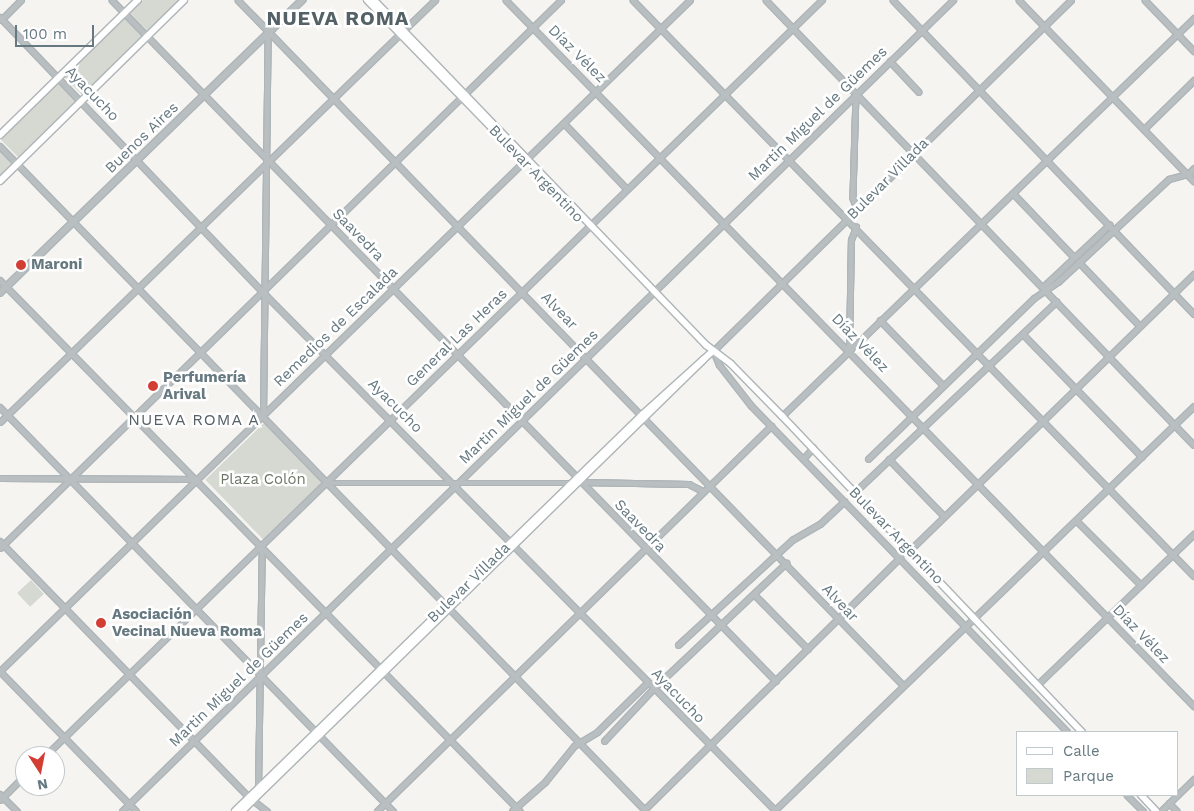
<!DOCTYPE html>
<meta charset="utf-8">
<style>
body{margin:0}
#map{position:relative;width:1194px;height:811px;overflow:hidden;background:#f5f4f1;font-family:"Work Sans",sans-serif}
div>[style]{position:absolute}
.green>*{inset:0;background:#d5d9d1;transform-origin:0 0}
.roads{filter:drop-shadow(1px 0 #aeb5b8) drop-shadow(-1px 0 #aeb5b8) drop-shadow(0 1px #aeb5b8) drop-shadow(0 -1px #aeb5b8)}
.minor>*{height:4.5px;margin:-2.25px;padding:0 2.25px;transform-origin:2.25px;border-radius:2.25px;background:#b9bfc1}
.tertiary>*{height:5.5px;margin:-2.75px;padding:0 2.75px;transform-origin:2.75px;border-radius:2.75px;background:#b9bfc1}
.secondary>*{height:6px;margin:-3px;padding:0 3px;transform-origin:3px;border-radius:3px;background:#fff}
.dots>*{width:14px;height:14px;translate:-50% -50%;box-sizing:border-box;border:2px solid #fff;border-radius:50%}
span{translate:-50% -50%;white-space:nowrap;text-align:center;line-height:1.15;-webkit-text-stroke:5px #fff;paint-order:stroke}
.street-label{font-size:15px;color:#667980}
.poi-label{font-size:15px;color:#667980;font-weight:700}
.left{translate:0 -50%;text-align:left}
.park-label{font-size:15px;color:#6c7865}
.neighbourhood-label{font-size:16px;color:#546166;letter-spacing:1px}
.district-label{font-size:20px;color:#546166;font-weight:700;letter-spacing:1px}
.legend{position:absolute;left:1016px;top:731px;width:162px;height:65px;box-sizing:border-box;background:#fff;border:1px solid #c2c9cc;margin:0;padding:6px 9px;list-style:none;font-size:15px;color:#667980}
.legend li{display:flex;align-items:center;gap:10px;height:25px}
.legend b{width:25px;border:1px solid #c2c9cc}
.north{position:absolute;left:15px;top:746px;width:50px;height:50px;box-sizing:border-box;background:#fff;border:1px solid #c2c9cc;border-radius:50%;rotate:169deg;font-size:14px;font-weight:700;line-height:20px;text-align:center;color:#667980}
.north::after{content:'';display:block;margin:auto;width:18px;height:22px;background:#d23e34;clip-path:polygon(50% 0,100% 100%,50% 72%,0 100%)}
.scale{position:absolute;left:15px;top:25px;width:79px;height:22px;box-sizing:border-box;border:2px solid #667980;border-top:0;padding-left:6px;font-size:15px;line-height:18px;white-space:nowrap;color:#667980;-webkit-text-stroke:4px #fff;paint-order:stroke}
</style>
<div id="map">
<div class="green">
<div style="clip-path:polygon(143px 0,181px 0,149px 32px,130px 13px)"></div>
<div style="left:124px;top:18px;width:27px;height:84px;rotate:45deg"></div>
<div style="left:59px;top:82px;width:25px;height:82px;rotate:45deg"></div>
<div style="clip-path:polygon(0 151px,12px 164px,0 176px)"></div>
<div style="left:265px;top:422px;width:83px;height:83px;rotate:46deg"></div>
<div style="left:31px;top:580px;width:19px;height:19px;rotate:47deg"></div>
</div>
<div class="roads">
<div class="minor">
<div style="left:112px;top:0;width:951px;rotate:45.72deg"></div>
<div style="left:238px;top:0;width:953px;rotate:45.85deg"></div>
<div style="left:506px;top:0;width:986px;rotate:45.74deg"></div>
<div style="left:633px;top:0;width:804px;rotate:45.76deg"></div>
<div style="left:766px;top:0;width:617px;rotate:46.12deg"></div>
<div style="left:893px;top:0;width:435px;rotate:46.2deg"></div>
<div style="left:1019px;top:0;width:252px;rotate:46deg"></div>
<div style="left:1145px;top:0;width:71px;rotate:46.1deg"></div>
<div style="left:0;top:17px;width:381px;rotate:46.3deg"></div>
<div style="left:263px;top:292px;width:728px;rotate:45.33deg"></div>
<div style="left:1px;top:20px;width:28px;rotate:-45deg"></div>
<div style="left:890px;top:61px;width:42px;rotate:46.9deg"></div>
<div style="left:856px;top:94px;width:104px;rotate:91.7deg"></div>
<div style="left:853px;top:198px;width:12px;rotate:70deg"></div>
<div style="left:564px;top:123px;width:91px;rotate:46.3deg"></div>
<div style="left:1144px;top:129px;width:70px;rotate:-44.4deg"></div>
<div style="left:0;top:146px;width:927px;rotate:45.83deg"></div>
<div style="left:1013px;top:193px;width:88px;rotate:46.4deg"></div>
<div style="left:1079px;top:262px;width:88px;rotate:46.4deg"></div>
<div style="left:0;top:280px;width:743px;rotate:45.6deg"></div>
<div style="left:1043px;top:287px;width:91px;rotate:-43.2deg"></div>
<div style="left:880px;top:320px;width:91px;rotate:45.9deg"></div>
<div style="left:1023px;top:334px;width:171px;rotate:45.9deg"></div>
<div style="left:849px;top:350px;width:110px;rotate:-89deg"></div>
<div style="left:851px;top:240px;width:14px;rotate:-69deg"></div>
<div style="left:0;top:407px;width:564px;rotate:45.79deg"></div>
<div style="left:263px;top:416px;width:384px;rotate:-89.3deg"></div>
<div style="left:782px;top:416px;width:573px;rotate:-44.01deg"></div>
<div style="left:0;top:422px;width:606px;rotate:-44.13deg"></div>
<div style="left:803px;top:459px;width:15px;rotate:-48deg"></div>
<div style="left:868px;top:459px;width:231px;rotate:-44.1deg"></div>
<div style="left:1034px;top:298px;width:29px;rotate:-34deg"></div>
<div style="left:1058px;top:282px;width:151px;rotate:-42.9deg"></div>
<div style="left:1169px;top:179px;width:20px;rotate:-15deg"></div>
<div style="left:1188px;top:174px;width:8px;rotate:-45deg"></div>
<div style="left:889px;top:459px;width:79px;rotate:46deg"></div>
<div style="left:0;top:478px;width:198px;rotate:0.3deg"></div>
<div style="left:580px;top:482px;width:109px;rotate:1.1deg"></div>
<div style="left:689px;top:484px;width:16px;rotate:27deg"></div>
<div style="left:326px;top:483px;width:246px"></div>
<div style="left:855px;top:492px;width:277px;rotate:-43.4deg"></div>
<div style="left:1076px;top:520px;width:92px;rotate:45deg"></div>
<div style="left:0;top:541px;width:357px;rotate:45.8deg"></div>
<div style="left:249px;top:797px;width:23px;rotate:38deg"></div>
<div style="left:0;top:548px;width:784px;rotate:-44.33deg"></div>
<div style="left:910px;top:550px;width:396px;rotate:-44.2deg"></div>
<div style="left:754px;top:594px;width:77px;rotate:45.5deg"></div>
<div style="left:678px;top:645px;width:155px;rotate:-42.6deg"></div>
<div style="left:792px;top:540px;width:32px;rotate:-30deg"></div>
<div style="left:820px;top:524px;width:33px;rotate:-43deg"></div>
<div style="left:0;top:671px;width:962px;rotate:-44.2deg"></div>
<div style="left:0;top:671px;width:195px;rotate:45.8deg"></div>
<div style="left:1037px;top:685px;width:218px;rotate:-43.9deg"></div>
<div style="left:1067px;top:732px;width:454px;rotate:-134.1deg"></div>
<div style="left:751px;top:406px;width:52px;rotate:-128deg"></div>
<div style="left:719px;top:365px;width:15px;rotate:-113deg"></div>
<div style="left:713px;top:351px;width:501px;rotate:-44.43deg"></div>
<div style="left:604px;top:741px;width:73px;rotate:-46.7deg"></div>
<div style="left:654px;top:688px;width:182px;rotate:-43.4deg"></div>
<div style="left:45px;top:756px;width:1084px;rotate:-44.22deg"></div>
<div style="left:258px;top:789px;width:244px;rotate:-89.1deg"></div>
<div style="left:0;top:794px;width:24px;rotate:45deg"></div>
<div style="left:1127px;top:795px;width:23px;rotate:45deg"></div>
<div style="left:0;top:800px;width:35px;rotate:-45deg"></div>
<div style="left:1169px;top:803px;width:11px;rotate:45deg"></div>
<div style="left:122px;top:811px;width:1161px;rotate:-44.3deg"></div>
<div style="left:377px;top:811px;width:551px;rotate:-44.34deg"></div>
<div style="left:512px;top:811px;width:44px;rotate:-41.3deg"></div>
<div style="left:545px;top:782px;width:46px;rotate:-51.1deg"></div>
<div style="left:574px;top:746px;width:27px;rotate:-31deg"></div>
<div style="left:597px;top:732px;width:71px;rotate:-44.4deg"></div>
<div style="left:643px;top:811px;width:361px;rotate:-44.6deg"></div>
<div style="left:774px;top:811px;width:583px;rotate:-43.96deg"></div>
<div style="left:1161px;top:811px;width:46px;rotate:-44.1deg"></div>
</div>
<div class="tertiary">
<div style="left:0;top:293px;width:421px;rotate:-44.1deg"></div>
</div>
<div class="secondary">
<div style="left:367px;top:0;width:221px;rotate:45.7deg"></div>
<div style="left:374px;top:0;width:479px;rotate:46.1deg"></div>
<div style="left:706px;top:345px;width:31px;rotate:37deg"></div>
<div style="left:731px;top:364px;width:73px;rotate:45.6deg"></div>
<div style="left:782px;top:416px;width:436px;rotate:46.5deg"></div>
<div style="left:0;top:135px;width:193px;rotate:-44.4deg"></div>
<div style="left:0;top:181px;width:258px;rotate:-44.5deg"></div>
<div style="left:1141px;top:795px;width:22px;rotate:47deg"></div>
<div style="left:235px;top:811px;width:569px;rotate:-44.22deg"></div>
<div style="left:643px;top:414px;width:94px;rotate:-42deg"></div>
<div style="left:242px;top:811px;width:646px;rotate:-44.37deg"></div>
</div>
</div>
<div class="dots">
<div style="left:21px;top:265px;background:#d23e34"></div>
<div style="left:153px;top:386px;background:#d23e34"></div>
<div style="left:101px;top:623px;background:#d23e34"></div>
</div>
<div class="street-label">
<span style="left:577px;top:54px;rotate:45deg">Díaz Vélez</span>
<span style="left:92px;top:94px;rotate:46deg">Ayacucho</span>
<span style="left:818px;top:114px;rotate:-44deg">Martin Miguel de Güemes</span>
<span style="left:142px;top:138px;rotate:-44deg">Buenos Aires</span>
<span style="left:536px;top:174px;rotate:46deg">Bulevar Argentino</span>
<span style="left:888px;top:179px;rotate:-45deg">Bulevar Villada</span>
<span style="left:358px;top:235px;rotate:46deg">Saavedra</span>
<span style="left:559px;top:311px;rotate:46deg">Alvear</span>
<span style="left:336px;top:327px;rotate:-44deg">Remedios de Escalada</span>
<span style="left:457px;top:338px;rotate:-44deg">General Las Heras</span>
<span style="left:860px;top:343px;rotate:46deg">Díaz Vélez</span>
<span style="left:529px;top:397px;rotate:-44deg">Martin Miguel de Güemes</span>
<span style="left:395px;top:406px;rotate:45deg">Ayacucho</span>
<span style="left:640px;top:526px;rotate:46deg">Saavedra</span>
<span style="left:896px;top:536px;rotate:46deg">Bulevar Argentino</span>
<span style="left:469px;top:583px;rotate:-44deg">Bulevar Villada</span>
<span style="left:840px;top:603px;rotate:47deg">Alvear</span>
<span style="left:1141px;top:634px;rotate:46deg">Díaz Vélez</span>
<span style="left:239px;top:680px;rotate:-44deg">Martin Miguel de Güemes</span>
<span style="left:678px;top:696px;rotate:46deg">Ayacucho</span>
</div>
<div class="poi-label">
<span class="left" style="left:31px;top:265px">Maroni</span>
<span class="left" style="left:163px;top:386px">Perfumería<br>Arival</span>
<span class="left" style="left:112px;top:623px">Asociación<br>Vecinal Nueva Roma</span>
</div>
<div class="park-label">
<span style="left:263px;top:480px">Plaza Colón</span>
</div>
<div class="neighbourhood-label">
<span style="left:194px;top:420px">NUEVA ROMA A</span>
</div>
<div class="district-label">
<span style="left:338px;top:18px">NUEVA ROMA</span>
</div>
<ul class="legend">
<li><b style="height:6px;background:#fff"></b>Calle</li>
<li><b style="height:14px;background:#d5d9d1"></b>Parque</li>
</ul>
<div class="north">N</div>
<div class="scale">100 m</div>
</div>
